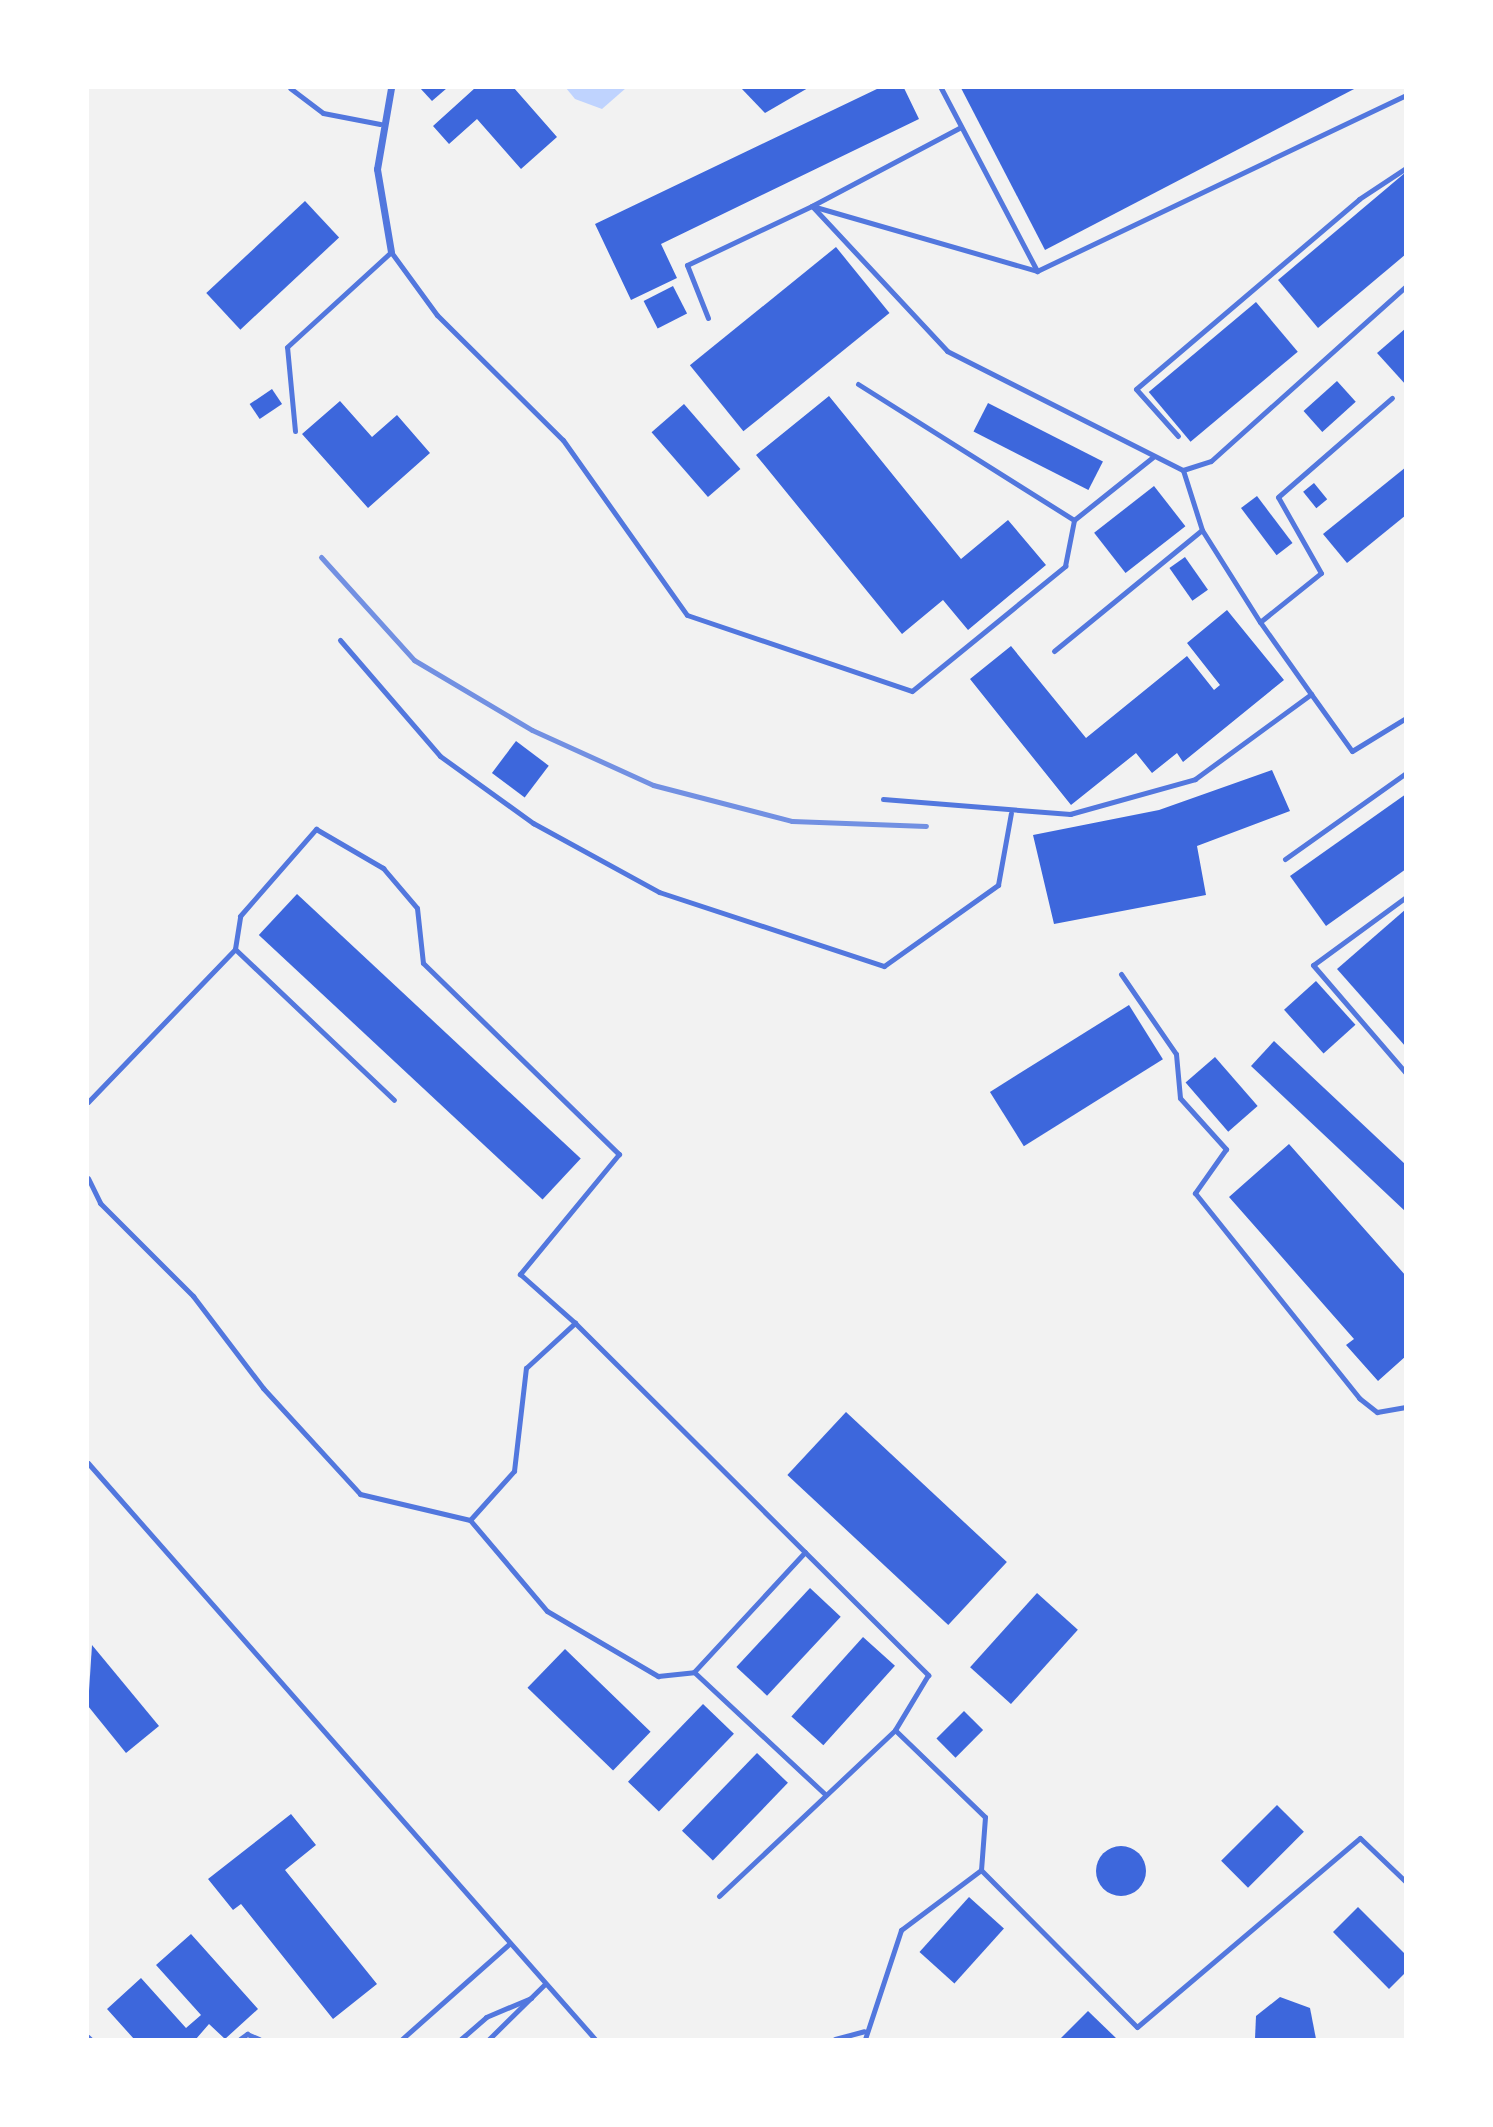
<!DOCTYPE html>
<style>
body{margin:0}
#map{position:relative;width:1493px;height:2127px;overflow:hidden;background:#f2f2f2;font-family:Spectral,serif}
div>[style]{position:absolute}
.water>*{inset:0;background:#bfd3fe}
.building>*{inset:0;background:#3d67dc;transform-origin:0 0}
.round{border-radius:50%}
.service>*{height:5px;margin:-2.5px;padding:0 2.5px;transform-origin:2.5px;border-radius:2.5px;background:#5277de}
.minor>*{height:7px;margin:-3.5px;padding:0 3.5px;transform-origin:3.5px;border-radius:3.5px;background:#5277de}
.rail>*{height:5px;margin:-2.5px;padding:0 2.5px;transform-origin:2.5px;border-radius:2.5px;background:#7290e2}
span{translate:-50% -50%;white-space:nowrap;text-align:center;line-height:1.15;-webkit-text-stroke:6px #fff;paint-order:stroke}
.frame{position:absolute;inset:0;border:89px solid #fff;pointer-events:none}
</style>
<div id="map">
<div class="water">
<div style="clip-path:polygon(566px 88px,626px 88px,602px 109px,575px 99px)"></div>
</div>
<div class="building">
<div style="clip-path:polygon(420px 88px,447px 88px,432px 101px)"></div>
<div style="clip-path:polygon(475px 88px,514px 88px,557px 137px,521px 169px,477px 119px,449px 144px,433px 126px)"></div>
<div style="clip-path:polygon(741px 88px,808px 88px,765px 113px)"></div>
<div style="clip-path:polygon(879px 88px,904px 88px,919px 119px,661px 244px,677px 278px,631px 300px,595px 224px)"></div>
<div style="clip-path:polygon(961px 88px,1356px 88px,1045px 250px)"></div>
<div style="clip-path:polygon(1406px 172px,1406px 254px,1318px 328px,1278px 280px)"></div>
<div style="left:305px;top:201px;width:50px;height:135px;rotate:47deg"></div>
<div style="left:836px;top:247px;width:85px;height:188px;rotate:51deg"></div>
<div style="left:673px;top:286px;width:31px;height:33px;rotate:63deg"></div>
<div style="left:1256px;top:302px;width:65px;height:140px;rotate:50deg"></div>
<div style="clip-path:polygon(1406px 328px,1406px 385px,1377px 353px)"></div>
<div style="left:1337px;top:381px;width:28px;height:45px;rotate:48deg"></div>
<div style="left:272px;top:389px;width:18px;height:27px;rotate:56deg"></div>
<div style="clip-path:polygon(829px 396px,961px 559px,1008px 520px,1046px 565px,968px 630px,943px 600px,902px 634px,756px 455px)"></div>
<div style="clip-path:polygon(340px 401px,372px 437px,397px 415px,430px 453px,368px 508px,302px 434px)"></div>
<div style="left:988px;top:403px;width:129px;height:32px;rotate:27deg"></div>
<div style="left:684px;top:404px;width:86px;height:43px;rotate:49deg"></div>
<div style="clip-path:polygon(1406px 467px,1406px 515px,1347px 563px,1323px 534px)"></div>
<div style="left:1314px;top:483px;width:21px;height:14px;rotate:51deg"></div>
<div style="left:1154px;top:486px;width:51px;height:76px;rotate:52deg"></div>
<div style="left:1257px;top:496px;width:59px;height:20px;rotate:53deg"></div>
<div style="left:1185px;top:557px;width:40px;height:19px;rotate:55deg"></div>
<div style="clip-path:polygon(1227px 610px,1284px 680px,1183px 762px,1177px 753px,1152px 773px,1136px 753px,1071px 805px,970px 679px,1011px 646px,1086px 738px,1187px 656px,1214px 690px,1220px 685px,1187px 643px)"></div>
<div style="left:516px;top:741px;width:41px;height:40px;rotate:37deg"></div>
<div style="clip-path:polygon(1272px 770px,1290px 811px,1197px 846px,1206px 895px,1054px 924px,1033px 835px,1159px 810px)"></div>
<div style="clip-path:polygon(1406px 794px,1406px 869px,1326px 926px,1290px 876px)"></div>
<div style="left:297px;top:894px;width:388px;height:56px;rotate:43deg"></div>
<div style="clip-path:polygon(1406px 909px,1406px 1047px,1337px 969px)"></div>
<div style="left:1316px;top:981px;width:59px;height:43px;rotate:48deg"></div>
<div style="left:1129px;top:1005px;width:64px;height:164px;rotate:58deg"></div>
<div style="clip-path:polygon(1274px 1041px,1406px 1165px,1406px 1212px,1251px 1066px)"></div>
<div style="left:1215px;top:1057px;width:65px;height:39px;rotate:49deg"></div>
<div style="clip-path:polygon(1289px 1144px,1406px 1276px,1406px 1356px,1378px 1381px,1346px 1345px,1354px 1339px,1229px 1197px)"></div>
<div style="left:846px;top:1412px;width:220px;height:86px;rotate:43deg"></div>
<div style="left:810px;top:1588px;width:42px;height:108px;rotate:43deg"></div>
<div style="left:1037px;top:1593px;width:55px;height:100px;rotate:42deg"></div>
<div style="left:863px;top:1637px;width:43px;height:107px;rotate:42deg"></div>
<div style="clip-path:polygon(92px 1645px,159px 1726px,126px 1753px,88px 1706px)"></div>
<div style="left:565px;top:1649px;width:119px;height:54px;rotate:44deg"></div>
<div style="left:703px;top:1704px;width:43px;height:108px;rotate:44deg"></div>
<div style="left:964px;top:1711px;width:27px;height:39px;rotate:45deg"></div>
<div style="left:757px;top:1753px;width:43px;height:108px;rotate:44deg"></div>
<div style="left:1277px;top:1805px;width:38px;height:79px;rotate:45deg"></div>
<div style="clip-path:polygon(291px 1814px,316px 1845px,285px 1870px,377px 1984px,333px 2019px,241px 1904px,233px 1910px,208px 1879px)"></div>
<div class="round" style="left:1096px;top:1846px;width:50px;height:50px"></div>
<div style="left:969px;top:1897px;width:47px;height:74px;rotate:42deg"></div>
<div style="clip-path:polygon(1358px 1907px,1406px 1955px,1406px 1972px,1389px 1989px,1333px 1932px)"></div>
<div style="clip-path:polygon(191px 1934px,258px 2009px,225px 2039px,209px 2024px,196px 2039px,134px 2039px,107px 2009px,141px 1978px,186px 2028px,201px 2015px,156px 1965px)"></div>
<div style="clip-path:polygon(1280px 1997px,1310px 2008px,1316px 2039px,1255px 2039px,1256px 2016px)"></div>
<div style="clip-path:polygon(1088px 2011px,1117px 2039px,1060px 2039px)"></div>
</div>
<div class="service">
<div style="left:290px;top:88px;width:41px;rotate:37.1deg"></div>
<div style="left:323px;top:113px;width:58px;rotate:10.9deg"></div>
<div style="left:941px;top:88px;width:207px;rotate:62.3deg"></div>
<div style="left:961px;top:127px;width:169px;rotate:152.1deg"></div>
<div style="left:812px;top:206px;width:198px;rotate:47deg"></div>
<div style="left:947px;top:351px;width:264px;rotate:26.8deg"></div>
<div style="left:1183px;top:470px;width:29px;rotate:-18deg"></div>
<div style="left:1211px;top:461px;width:262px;rotate:-41.9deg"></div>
<div style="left:708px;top:318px;width:57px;rotate:-111.6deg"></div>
<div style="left:687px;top:265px;width:138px;rotate:-25.3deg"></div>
<div style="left:812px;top:206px;width:234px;rotate:16.1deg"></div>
<div style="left:1037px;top:271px;width:409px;rotate:-25.5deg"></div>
<div style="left:858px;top:384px;width:255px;rotate:32.2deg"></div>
<div style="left:295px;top:431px;width:84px;rotate:-95.4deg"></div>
<div style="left:287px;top:347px;width:141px;rotate:-42.4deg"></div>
<div style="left:391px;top:252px;width:78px;rotate:53.9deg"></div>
<div style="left:437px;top:315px;width:177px;rotate:44.8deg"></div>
<div style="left:563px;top:440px;width:214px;rotate:54.7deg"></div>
<div style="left:687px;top:615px;width:237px;rotate:18.7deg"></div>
<div style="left:912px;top:691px;width:198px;rotate:-39.2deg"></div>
<div style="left:1065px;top:566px;width:47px;rotate:-78.9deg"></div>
<div style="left:1074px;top:520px;width:101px;rotate:-38.6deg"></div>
<div style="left:1178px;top:436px;width:63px;rotate:-131.8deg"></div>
<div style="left:1136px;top:389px;width:293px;rotate:-40.4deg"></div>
<div style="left:1359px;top:199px;width:56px;rotate:-33.4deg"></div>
<div style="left:1202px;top:530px;width:109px;rotate:57.8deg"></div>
<div style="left:340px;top:640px;width:153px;rotate:49.2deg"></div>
<div style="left:440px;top:756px;width:115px;rotate:35.8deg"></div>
<div style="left:533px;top:823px;width:144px;rotate:28.7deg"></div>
<div style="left:659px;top:892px;width:237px;rotate:18.2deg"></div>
<div style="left:884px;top:966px;width:140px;rotate:-35.4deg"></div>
<div style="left:998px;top:885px;width:73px;rotate:-79.8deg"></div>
<div style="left:1054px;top:651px;width:191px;rotate:-39.3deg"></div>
<div style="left:1202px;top:530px;width:63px;rotate:-107.6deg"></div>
<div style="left:1311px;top:694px;width:70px;rotate:54.3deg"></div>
<div style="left:1352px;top:751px;width:63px;rotate:-31.4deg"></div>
<div style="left:883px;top:799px;width:188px;rotate:4.6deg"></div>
<div style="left:1070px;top:814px;width:130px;rotate:-15.6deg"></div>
<div style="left:1195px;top:779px;width:144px;rotate:-36.2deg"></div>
<div style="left:1311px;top:694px;width:88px;rotate:-125.3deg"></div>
<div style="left:1260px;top:622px;width:78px;rotate:-38.8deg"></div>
<div style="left:1321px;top:573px;width:87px;rotate:-119.5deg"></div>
<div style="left:1278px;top:497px;width:151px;rotate:-41deg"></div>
<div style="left:1285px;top:859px;width:148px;rotate:-35.4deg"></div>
<div style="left:1406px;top:897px;width:115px;rotate:143.8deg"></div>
<div style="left:1313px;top:965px;width:143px;rotate:49.3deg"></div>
<div style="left:235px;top:949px;width:33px;rotate:-81deg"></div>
<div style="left:240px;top:916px;width:116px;rotate:-48.9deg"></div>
<div style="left:316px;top:829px;width:78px;rotate:30.2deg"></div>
<div style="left:383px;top:868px;width:52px;rotate:49.6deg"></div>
<div style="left:417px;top:908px;width:55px;rotate:83.8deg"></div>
<div style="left:423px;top:963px;width:274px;rotate:44.3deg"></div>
<div style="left:619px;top:1154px;width:156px;rotate:129.5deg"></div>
<div style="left:520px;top:1274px;width:74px;rotate:41.7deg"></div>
<div style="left:1121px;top:974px;width:97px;rotate:55.5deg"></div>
<div style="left:1176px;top:1054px;width:44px;rotate:84.8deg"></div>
<div style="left:1180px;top:1098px;width:69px;rotate:48deg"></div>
<div style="left:1226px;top:1149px;width:54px;rotate:125.2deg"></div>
<div style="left:1195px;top:1193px;width:263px;rotate:51.3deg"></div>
<div style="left:1359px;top:1398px;width:23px;rotate:38deg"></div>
<div style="left:1377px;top:1412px;width:29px;rotate:-10deg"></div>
<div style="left:88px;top:1102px;width:212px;rotate:-46.1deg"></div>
<div style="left:235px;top:949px;width:219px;rotate:43.5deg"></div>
<div style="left:88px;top:1178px;width:28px;rotate:64deg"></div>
<div style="left:100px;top:1203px;width:132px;rotate:45deg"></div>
<div style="left:193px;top:1296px;width:116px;rotate:52.7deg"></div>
<div style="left:263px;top:1388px;width:144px;rotate:47.5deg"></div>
<div style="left:360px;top:1494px;width:113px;rotate:13.3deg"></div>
<div style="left:470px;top:1520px;width:66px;rotate:-48.1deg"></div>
<div style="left:514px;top:1471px;width:104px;rotate:-83.4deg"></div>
<div style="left:526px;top:1368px;width:67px;rotate:-42.6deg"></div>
<div style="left:575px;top:1323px;width:499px;rotate:44.9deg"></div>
<div style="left:928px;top:1675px;width:64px;rotate:121deg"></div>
<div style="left:88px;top:1463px;width:767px;rotate:48.65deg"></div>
<div style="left:470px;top:1520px;width:119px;rotate:49.8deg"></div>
<div style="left:547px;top:1611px;width:129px;rotate:30.4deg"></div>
<div style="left:658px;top:1676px;width:36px;rotate:-6deg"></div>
<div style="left:805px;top:1552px;width:163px;rotate:132.8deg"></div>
<div style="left:694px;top:1672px;width:180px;rotate:43deg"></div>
<div style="left:719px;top:1896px;width:242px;rotate:-43.3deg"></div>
<div style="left:895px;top:1730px;width:125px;rotate:44deg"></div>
<div style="left:985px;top:1817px;width:53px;rotate:94.3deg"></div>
<div style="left:88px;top:2037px;width:3px;rotate:45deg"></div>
<div style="left:240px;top:2039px;width:9px;rotate:-36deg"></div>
<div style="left:247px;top:2034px;width:13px;rotate:23deg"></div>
<div style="left:402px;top:2039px;width:144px;rotate:-41.6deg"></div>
<div style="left:461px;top:2039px;width:33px;rotate:-41deg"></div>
<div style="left:486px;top:2017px;width:49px;rotate:-22.9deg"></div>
<div style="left:489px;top:2039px;width:78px;rotate:-44.5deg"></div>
<div style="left:835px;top:2039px;width:30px;rotate:-15deg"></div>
<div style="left:865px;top:2039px;width:115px;rotate:-71.7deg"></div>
<div style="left:901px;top:1930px;width:100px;rotate:-36.9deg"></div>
<div style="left:981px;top:1870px;width:221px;rotate:45.2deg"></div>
<div style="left:1137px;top:2027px;width:292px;rotate:-40.3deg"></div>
<div style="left:1360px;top:1838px;width:64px;rotate:43.7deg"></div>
</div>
<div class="minor">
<div style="left:391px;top:88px;width:82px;rotate:99.8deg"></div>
<div style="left:377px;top:169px;width:84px;rotate:80.4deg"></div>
</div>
<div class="rail">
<div style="left:321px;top:557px;width:139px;rotate:47.9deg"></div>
<div style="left:414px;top:660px;width:137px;rotate:30.7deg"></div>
<div style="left:532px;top:730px;width:133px;rotate:24.4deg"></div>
<div style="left:653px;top:785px;width:144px;rotate:14.5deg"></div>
<div style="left:792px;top:821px;width:134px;rotate:2.1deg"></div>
</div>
<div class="frame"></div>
</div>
